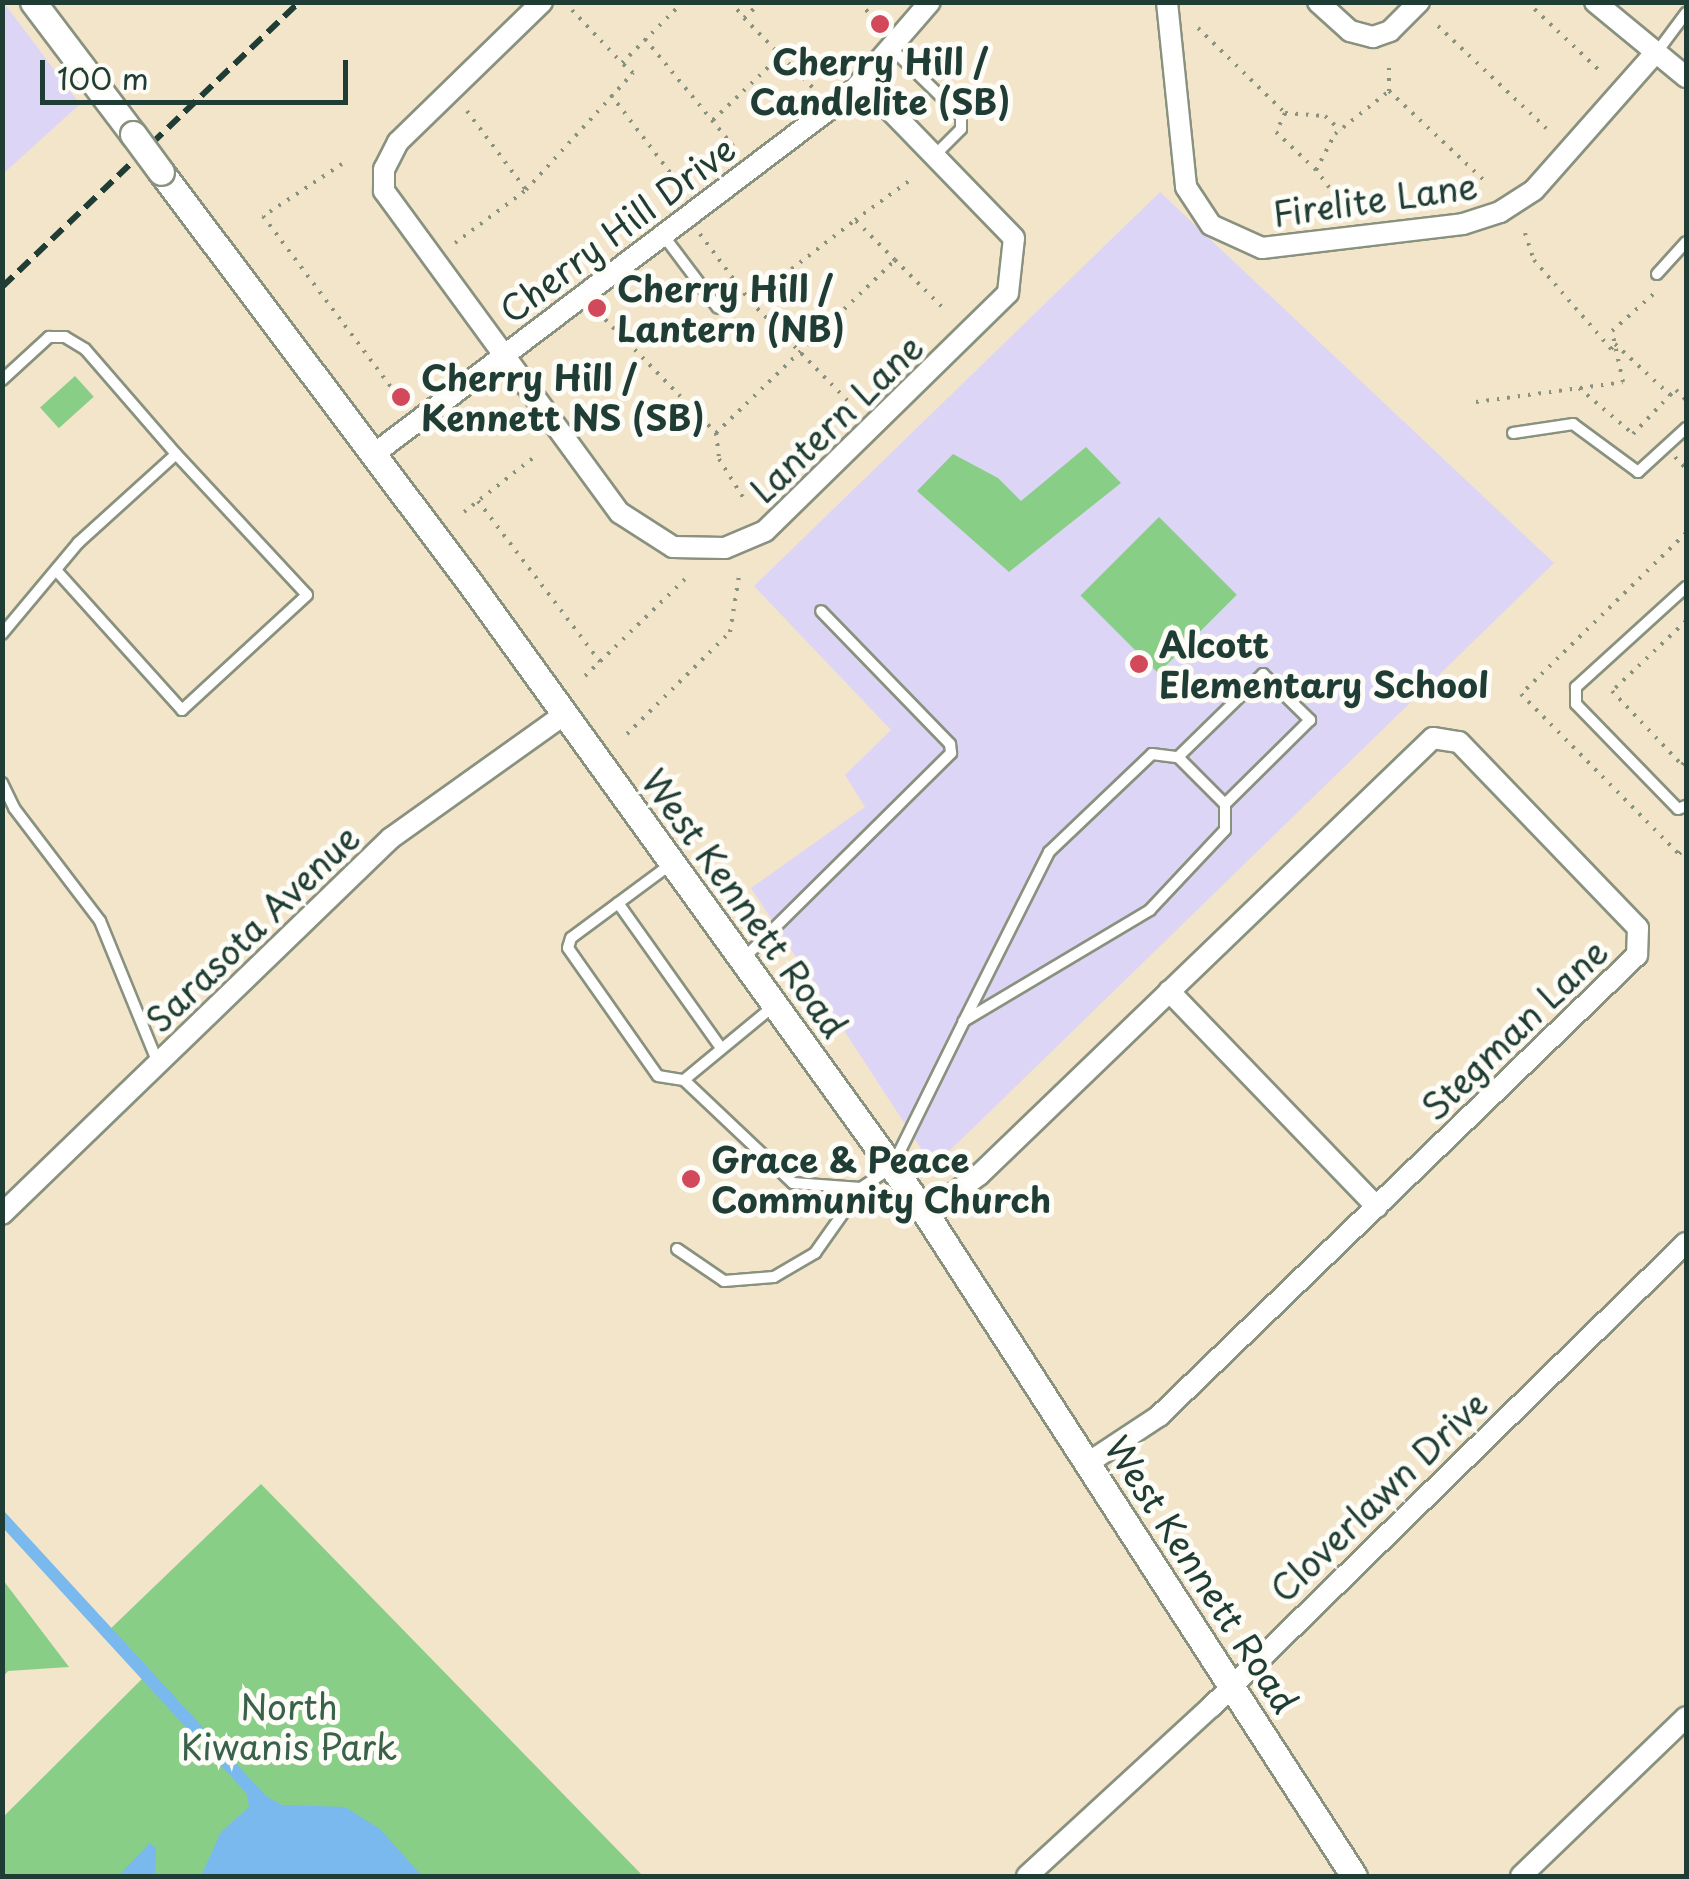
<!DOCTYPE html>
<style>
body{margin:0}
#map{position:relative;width:1689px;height:1879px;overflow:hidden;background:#f3e5ca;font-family:"Playpen Sans",sans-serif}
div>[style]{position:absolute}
.built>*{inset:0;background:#ddd5f6}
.green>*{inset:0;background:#89ce87;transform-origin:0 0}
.water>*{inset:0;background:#79b9ed}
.path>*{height:4px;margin-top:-2px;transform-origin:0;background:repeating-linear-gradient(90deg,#89917f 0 2.5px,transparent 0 10.5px)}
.roads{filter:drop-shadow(2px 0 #89917f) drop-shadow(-2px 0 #89917f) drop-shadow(0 2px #89917f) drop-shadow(0 -2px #89917f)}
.service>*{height:10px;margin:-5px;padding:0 5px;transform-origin:5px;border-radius:5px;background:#fff}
.minor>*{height:20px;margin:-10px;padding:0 10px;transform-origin:10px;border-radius:10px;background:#fff}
.tertiary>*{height:25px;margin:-12.5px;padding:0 12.5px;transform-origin:12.5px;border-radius:12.5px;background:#fff}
.rail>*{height:6px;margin-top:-3px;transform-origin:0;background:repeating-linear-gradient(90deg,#1f3d34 0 15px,transparent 0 23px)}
.bridges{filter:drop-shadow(2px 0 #89917f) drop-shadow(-2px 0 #89917f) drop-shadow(0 2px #89917f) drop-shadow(0 -2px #89917f)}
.tertiary-bridge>*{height:25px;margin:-12.5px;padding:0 12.5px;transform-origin:12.5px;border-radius:12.5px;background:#fff}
.dots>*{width:28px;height:28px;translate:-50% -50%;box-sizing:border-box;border:5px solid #fdfcf7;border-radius:50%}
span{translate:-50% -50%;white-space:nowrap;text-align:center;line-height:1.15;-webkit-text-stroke:10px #fdfcf7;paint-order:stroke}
.poi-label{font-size:35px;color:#1f3d34;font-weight:700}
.left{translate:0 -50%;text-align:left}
.street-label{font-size:35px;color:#1f3d34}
.park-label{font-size:35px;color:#3a6149}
.frame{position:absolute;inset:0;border:5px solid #1f3d34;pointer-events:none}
.scale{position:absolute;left:40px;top:60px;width:308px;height:45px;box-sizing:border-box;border:5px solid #1f3d34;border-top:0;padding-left:12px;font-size:30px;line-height:35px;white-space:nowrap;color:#1f3d34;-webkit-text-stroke:8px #fdfcf7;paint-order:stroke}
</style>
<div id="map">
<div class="built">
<div style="clip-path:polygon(4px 3px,80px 104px,3px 174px,2px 3px)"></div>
<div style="clip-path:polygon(1160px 192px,1554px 563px,933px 1167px,751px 888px,865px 807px,845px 775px,891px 730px,754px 586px)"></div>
</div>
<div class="green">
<div style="left:75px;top:376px;width:28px;height:47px;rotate:48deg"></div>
<div style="clip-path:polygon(1086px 447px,1121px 483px,1009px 572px,917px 491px,953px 454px,998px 478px,1021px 501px)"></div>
<div style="left:1159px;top:517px;width:110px;height:111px;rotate:45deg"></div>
<div style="clip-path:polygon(261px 1484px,643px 1876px,3px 1876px,2px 1818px,147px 1674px,106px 1633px)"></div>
<div style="clip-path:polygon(3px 1580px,69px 1667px,8px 1671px,3px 1677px)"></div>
</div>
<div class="water">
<div style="clip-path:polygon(3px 1510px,266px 1796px,282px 1805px,345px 1807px,380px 1829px,422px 1876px,201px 1876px,221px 1832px,249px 1807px,247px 1794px,3px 1528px)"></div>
<div style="clip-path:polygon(150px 1843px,156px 1848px,155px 1876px,118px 1876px)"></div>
</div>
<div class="path">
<div style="left:730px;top:2px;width:21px;rotate:47deg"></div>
<div style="left:761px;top:2px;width:23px;rotate:137deg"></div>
<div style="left:744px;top:18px;width:98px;rotate:45.4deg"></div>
<div style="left:859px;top:2px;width:30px;rotate:48deg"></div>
<div style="left:1527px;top:2px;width:100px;rotate:43.4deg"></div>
<div style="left:572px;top:10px;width:73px;rotate:46.7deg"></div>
<div style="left:1438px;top:26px;width:149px;rotate:43.4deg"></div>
<div style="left:1198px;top:28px;width:122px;rotate:44.3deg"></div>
<div style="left:1285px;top:113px;width:21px;rotate:115deg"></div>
<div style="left:1276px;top:132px;width:55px;rotate:43.5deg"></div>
<div style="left:645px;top:39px;width:140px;rotate:50.5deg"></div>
<div style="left:1389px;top:91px;width:136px;rotate:43.2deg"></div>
<div style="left:611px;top:95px;width:116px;rotate:52.7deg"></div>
<div style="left:467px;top:111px;width:99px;rotate:53.2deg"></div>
<div style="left:1285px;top:113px;width:40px;rotate:4.3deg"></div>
<div style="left:1325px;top:116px;width:21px;rotate:43deg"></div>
<div style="left:713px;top:120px;width:94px;rotate:-43.7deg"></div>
<div style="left:342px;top:164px;width:95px;rotate:146.6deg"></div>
<div style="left:263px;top:216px;width:229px;rotate:53.2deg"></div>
<div style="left:1342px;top:204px;width:43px;rotate:-127.4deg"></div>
<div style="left:1316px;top:170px;width:41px;rotate:-62.2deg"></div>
<div style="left:1335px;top:134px;width:69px;rotate:-38.5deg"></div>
<div style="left:1389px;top:91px;width:24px;rotate:-90deg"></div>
<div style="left:1525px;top:233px;width:28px;rotate:72deg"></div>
<div style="left:1534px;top:260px;width:118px;rotate:49.1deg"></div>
<div style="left:1611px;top:349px;width:6px;rotate:-51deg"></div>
<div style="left:1615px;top:344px;width:75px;rotate:42.8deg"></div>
<div style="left:1670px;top:395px;width:8px;rotate:-40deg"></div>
<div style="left:1676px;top:390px;width:14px;rotate:45deg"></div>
<div style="left:700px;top:234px;width:84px;rotate:53.3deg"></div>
<div style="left:750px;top:301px;width:133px;rotate:-37.6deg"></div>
<div style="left:455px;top:243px;width:89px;rotate:-36.7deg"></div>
<div style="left:526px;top:190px;width:159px;rotate:-47.6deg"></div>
<div style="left:633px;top:73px;width:15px;rotate:-138deg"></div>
<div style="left:622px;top:63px;width:86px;rotate:-45deg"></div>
<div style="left:895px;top:260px;width:72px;rotate:45deg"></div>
<div style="left:750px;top:301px;width:144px;rotate:45.6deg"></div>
<div style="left:598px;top:312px;width:169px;rotate:45.7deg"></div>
<div style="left:716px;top:433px;width:26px;rotate:83deg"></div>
<div style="left:719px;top:459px;width:51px;rotate:57.9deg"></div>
<div style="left:1579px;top:388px;width:71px;rotate:40.4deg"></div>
<div style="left:1633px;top:434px;width:54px;rotate:-46.5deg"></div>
<div style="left:1476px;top:402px;width:148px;rotate:-7.7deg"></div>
<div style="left:1623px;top:382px;width:52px;rotate:-102.2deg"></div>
<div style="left:1612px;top:331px;width:62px;rotate:-41.7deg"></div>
<div style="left:716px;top:433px;width:249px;rotate:-44deg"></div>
<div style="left:895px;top:260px;width:57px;rotate:-135deg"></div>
<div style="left:855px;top:220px;width:72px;rotate:-35.9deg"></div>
<div style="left:1675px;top:457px;width:16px;rotate:47deg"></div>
<div style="left:478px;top:501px;width:202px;rotate:52.8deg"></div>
<div style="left:464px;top:512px;width:94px;rotate:-38.1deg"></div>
<div style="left:1686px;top:533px;width:231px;rotate:135.7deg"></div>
<div style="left:1521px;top:694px;width:225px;rotate:45.4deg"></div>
<div style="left:1679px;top:854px;width:10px;rotate:-45deg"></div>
<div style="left:1686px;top:621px;width:102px;rotate:136.6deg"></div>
<div style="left:1612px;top:691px;width:102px;rotate:46.6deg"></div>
<div style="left:1682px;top:765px;width:6px;rotate:-51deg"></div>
<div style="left:585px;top:676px;width:139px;rotate:-44.1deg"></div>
<div style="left:627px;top:734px;width:145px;rotate:-44.7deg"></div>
<div style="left:730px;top:632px;width:57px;rotate:-80.9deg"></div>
</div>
<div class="roads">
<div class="service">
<div style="left:892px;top:49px;width:96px;rotate:44.2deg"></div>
<div style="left:961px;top:116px;width:13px;rotate:90deg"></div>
<div style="left:961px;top:129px;width:37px;rotate:135deg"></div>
<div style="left:1657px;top:52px;width:49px;rotate:-53.4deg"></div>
<div style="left:663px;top:235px;width:91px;rotate:53deg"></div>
<div style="left:1657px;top:274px;width:43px;rotate:-47.8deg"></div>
<div style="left:2px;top:380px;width:64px;rotate:-42.5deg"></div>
<div style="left:49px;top:337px;width:16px"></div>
<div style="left:65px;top:337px;width:23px;rotate:31deg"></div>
<div style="left:85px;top:349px;width:139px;rotate:49.1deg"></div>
<div style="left:1513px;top:433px;width:61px;rotate:-8.5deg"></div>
<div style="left:1573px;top:424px;width:81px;rotate:36.4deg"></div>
<div style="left:1638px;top:472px;width:65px;rotate:-42.5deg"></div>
<div style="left:1686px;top:587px;width:149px;rotate:137.7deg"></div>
<div style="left:1576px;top:687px;width:17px;rotate:90deg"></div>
<div style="left:1576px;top:704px;width:146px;rotate:45.8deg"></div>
<div style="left:1678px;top:809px;width:9px;rotate:-21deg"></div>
<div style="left:2px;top:634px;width:119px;rotate:-50.1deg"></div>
<div style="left:78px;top:543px;width:132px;rotate:-42.2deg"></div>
<div style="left:176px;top:454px;width:192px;rotate:47.1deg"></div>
<div style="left:307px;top:595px;width:170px;rotate:137.4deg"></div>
<div style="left:182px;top:710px;width:188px;rotate:-132deg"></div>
<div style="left:1178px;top:757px;width:119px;rotate:-44.3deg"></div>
<div style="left:1263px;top:674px;width:66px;rotate:44.4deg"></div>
<div style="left:1310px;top:720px;width:120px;rotate:135.3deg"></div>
<div style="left:2px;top:783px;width:28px;rotate:64deg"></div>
<div style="left:14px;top:808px;width:142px;rotate:52.7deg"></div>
<div style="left:100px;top:921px;width:153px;rotate:67.8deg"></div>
<div style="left:671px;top:864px;width:124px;rotate:143.5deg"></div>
<div style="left:571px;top:938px;width:10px;rotate:107deg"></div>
<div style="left:568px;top:948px;width:156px;rotate:54.9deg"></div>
<div style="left:658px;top:1076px;width:26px;rotate:9deg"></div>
<div style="left:684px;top:1080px;width:150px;rotate:43.4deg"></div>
<div style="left:793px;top:1183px;width:68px;rotate:4.2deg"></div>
<div style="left:861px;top:1188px;width:37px;rotate:-34deg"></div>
<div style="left:892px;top:1167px;width:163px;rotate:-63.7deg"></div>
<div style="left:964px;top:1021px;width:189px;rotate:-63.3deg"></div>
<div style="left:1049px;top:852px;width:142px;rotate:-43.6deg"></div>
<div style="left:1152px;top:754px;width:26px;rotate:7deg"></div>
<div style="left:1178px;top:757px;width:66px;rotate:45deg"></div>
<div style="left:1225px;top:804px;width:26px;rotate:90deg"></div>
<div style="left:1225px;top:830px;width:110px;rotate:133.2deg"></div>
<div style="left:1150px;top:910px;width:217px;rotate:149.2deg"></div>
<div style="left:618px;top:903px;width:178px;rotate:54.6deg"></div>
<div style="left:743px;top:959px;width:293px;rotate:-44.7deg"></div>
<div style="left:951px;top:753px;width:9px;rotate:-96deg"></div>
<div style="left:950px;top:744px;width:185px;rotate:-134.1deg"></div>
<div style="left:684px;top:1080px;width:118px;rotate:-39.5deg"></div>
<div style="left:677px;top:1249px;width:57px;rotate:34.2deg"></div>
<div style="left:724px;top:1281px;width:50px;rotate:-4.6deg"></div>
<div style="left:774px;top:1277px;width:48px;rotate:-30.3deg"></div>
<div style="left:815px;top:1253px;width:80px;rotate:-54.7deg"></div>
</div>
<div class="minor">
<div style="left:542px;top:2px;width:201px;rotate:135.8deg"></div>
<div style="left:398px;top:142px;width:30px;rotate:117deg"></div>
<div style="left:384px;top:169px;width:22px;rotate:90deg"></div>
<div style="left:384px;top:191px;width:399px;rotate:53.8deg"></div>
<div style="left:620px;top:513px;width:63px;rotate:32.7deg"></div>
<div style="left:673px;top:547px;width:52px;rotate:1.1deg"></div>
<div style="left:725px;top:548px;width:43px;rotate:-23deg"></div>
<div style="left:765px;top:531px;width:340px;rotate:-44.4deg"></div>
<div style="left:1008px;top:293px;width:55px;rotate:-83.8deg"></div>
<div style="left:1014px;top:238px;width:217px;rotate:-134.1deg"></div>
<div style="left:1167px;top:2px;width:186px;rotate:84.1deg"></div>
<div style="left:1186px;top:187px;width:45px;rotate:56.7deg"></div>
<div style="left:1211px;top:225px;width:56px;rotate:24.3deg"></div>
<div style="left:1262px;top:248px;width:202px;rotate:-6.8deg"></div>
<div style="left:1463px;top:224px;width:39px;rotate:-18deg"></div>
<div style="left:1500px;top:212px;width:40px;rotate:-32.9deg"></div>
<div style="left:1534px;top:190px;width:184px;rotate:-48.5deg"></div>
<div style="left:1318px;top:2px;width:43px;rotate:42.2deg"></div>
<div style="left:1350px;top:31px;width:24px;rotate:15deg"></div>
<div style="left:1373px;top:37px;width:18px;rotate:-19deg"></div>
<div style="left:1390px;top:31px;width:41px;rotate:-45deg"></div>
<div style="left:1595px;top:2px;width:118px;rotate:39.5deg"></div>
<div style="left:374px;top:454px;width:600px;rotate:-37.14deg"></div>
<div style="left:852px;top:92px;width:119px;rotate:-49.1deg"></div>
<div style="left:1169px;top:991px;width:300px;rotate:46.1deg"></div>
<div style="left:2px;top:1214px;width:541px;rotate:-44.03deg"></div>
<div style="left:391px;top:838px;width:215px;rotate:-35.5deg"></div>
<div style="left:926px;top:1214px;width:66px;rotate:-36.3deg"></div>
<div style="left:979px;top:1175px;width:630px;rotate:-43.91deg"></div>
<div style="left:1433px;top:738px;width:26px;rotate:9deg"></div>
<div style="left:1459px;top:742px;width:258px;rotate:46.1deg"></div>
<div style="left:1638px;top:928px;width:27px;rotate:92deg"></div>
<div style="left:1637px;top:955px;width:664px;rotate:136.04deg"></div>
<div style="left:1159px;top:1416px;width:85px;rotate:146.5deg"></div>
<div style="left:1027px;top:1876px;width:250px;rotate:-42.6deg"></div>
<div style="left:1211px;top:1707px;width:664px;rotate:-44.33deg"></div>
<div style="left:1521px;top:1876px;width:229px;rotate:-43.9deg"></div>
</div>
<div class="tertiary">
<div style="left:33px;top:2px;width:166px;rotate:52.9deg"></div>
<div style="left:161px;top:172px;width:514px;rotate:53.06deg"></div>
<div style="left:470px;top:583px;width:779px;rotate:54.15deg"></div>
<div style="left:926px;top:1214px;width:788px;rotate:57.12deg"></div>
</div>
</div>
<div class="rail">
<div style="left:2px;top:287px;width:412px;rotate:-43.8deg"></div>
</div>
<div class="bridges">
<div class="tertiary-bridge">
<div style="left:133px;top:134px;width:47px;rotate:53.6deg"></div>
</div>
</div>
<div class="dots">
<div style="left:880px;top:24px;background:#d1495b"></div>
<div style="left:597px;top:308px;background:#d1495b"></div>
<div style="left:401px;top:397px;background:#d1495b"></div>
<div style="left:1139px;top:664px;background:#d1495b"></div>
<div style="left:691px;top:1179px;background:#d1495b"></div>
</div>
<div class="poi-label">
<span style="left:880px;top:81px">Cherry Hill /<br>Candlelite (SB)</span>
<span class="left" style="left:617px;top:308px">Cherry Hill /<br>Lantern (NB)</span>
<span class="left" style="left:421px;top:397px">Cherry Hill /<br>Kennett NS (SB)</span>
<span class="left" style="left:1159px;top:664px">Alcott<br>Elementary School</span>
<span class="left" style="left:711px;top:1179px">Grace &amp; Peace<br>Community Church</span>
</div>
<div class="street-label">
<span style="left:1375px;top:199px;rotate:-8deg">Firelite Lane</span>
<span style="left:617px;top:229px;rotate:-37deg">Cherry Hill Drive</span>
<span style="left:836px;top:418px;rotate:-44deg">Lantern Lane</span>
<span style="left:745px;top:903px;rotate:54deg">West Kennett Road</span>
<span style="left:252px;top:928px;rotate:-44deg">Sarasota Avenue</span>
<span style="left:1514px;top:1029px;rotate:-44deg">Stegman Lane</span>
<span style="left:1378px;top:1496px;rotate:-44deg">Cloverlawn Drive</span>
<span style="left:1202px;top:1574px;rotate:57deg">West Kennett Road</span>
</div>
<div class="park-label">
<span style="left:289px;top:1726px">North<br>Kiwanis Park</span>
</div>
<div class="frame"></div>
<div class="scale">100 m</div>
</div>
